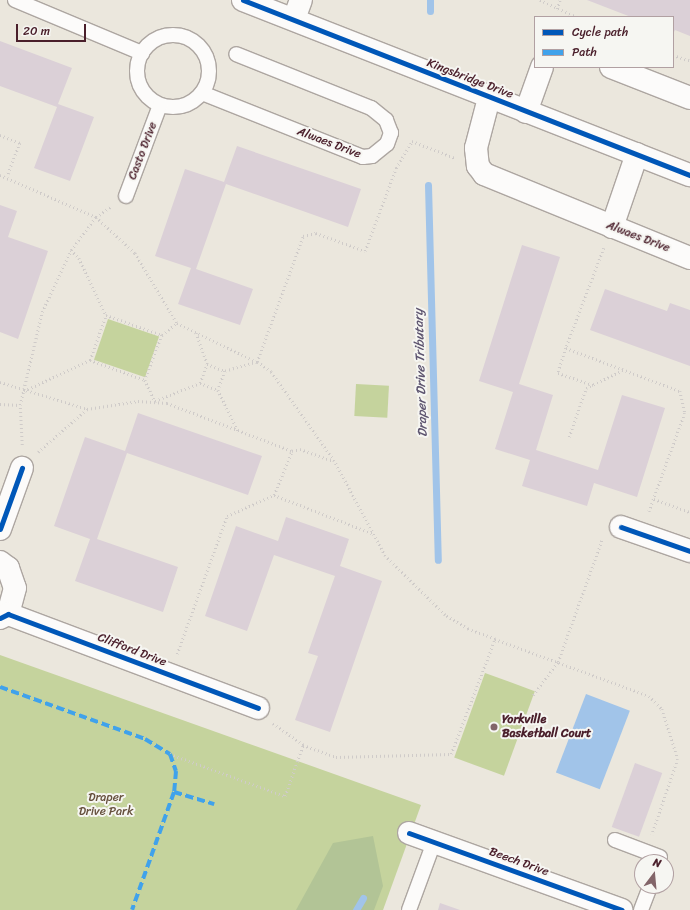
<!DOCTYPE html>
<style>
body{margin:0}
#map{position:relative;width:690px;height:910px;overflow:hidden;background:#ebe7dd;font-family:Sriracha,sans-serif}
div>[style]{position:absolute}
.green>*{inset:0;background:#c5d39d;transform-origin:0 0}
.forest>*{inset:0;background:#b2c496}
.water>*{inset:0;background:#a1c4e9;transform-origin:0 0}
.stream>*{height:7px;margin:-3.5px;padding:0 3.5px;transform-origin:3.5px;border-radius:3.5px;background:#a1c4e9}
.building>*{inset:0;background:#dbd0d7;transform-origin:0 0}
.path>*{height:2.5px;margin-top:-1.25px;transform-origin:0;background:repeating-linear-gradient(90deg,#cfcbc9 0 1px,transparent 0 4px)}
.roads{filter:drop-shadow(1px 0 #ada6a1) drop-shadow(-1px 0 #ada6a1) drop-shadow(0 1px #ada6a1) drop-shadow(0 -1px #ada6a1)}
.lane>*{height:14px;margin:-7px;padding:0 7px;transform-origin:7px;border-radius:7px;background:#fcfbfa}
.lane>.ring{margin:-7px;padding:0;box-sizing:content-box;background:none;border:14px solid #fcfbfa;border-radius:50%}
.street>*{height:22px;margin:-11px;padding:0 11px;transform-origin:11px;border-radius:11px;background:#fcfbfa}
.quiet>*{height:4px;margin-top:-2px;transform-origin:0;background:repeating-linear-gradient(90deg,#40a2eb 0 8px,transparent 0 12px)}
.cycleway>*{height:5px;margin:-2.5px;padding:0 2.5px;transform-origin:2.5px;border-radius:2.5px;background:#0057b8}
.dots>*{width:11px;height:11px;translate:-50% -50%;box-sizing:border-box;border:2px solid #f6f6f2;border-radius:50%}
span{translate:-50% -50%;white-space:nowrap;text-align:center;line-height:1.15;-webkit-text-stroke:4px #f6f6f2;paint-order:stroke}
.street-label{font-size:12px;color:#4a1f2b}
.poi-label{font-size:12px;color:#4a1f2b;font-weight:700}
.left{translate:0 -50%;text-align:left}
.park-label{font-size:12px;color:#66503d}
.water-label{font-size:13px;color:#5d546f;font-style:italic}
.legend{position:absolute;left:534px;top:16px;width:140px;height:52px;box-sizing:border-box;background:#f6f6f2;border:1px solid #b1a0a2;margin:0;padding:5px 7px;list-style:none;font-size:12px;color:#4a1f2b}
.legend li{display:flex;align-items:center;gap:8px;height:20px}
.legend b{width:20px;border:1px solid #b1a0a2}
.north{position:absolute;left:634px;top:854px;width:40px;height:40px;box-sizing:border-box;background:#f6f6f2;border:1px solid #b1a0a2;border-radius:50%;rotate:16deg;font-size:11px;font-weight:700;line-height:16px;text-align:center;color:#4a1f2b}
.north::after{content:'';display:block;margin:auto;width:14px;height:18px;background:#826569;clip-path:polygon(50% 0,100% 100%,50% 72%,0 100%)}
.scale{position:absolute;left:16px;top:24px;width:70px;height:18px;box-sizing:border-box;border:2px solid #4a1f2b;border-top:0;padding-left:5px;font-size:12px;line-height:14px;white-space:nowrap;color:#4a1f2b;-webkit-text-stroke:3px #f6f6f2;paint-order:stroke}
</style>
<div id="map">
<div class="green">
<div style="left:108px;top:319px;width:54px;height:43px;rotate:19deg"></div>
<div style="left:356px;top:384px;width:33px;height:32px;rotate:3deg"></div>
<div style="clip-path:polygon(0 655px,421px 805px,383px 910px,0 910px)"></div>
<div style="left:485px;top:673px;width:53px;height:90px;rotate:20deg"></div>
</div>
<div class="forest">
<div style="clip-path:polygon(373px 836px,383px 886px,374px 910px,296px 910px,333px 843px)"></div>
</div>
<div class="water">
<div style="left:586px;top:694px;width:47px;height:84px;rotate:21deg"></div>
</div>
<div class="stream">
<div style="left:430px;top:11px;width:11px;rotate:-90deg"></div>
<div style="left:428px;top:185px;width:375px;rotate:88.5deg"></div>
<div style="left:356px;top:910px;width:14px;rotate:-60deg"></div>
</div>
<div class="building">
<div style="clip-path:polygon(587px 0,690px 0,690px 36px,675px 30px,673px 34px,673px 17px,631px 17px)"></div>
<div style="clip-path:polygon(0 41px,72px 68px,58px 104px,94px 117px,70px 181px,34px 168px,57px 107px,0 86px)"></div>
<div style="clip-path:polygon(237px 146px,361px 189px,348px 227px,226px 184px,196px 269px,253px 289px,240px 325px,178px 304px,191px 268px,155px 256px,185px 169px,224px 182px)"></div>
<div style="clip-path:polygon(0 205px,17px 211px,8px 237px,48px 251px,18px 339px,0 332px)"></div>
<div style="clip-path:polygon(522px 245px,560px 257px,519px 384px,553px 395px,536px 450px,598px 470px,622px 395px,665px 408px,637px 497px,594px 483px,587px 506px,522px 486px,530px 460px,495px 449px,513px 392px,479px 381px)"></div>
<div style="clip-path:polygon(605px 289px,667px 311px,670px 303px,690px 310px,690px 366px,590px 330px)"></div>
<div style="clip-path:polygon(138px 413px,262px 456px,248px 495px,127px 453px,97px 539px,178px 567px,163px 612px,75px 581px,90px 539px,54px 526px,85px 437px,125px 451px)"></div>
<div style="clip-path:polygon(286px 517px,349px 539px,340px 566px,382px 581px,330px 732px,295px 720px,318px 656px,308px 653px,335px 576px,274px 555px,247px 631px,205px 616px,236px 526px,278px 541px)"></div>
<div style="left:635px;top:763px;width:29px;height:68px;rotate:20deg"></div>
<div style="clip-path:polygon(440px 903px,460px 910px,438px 910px)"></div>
</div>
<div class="path">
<div style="left:540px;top:0;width:41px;rotate:24.7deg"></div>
<div style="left:557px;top:9px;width:9px;rotate:-72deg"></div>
<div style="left:673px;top:55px;width:18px;rotate:19deg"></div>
<div style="left:0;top:135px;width:22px;rotate:22deg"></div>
<div style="left:20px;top:143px;width:36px;rotate:111deg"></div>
<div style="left:0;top:175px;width:105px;rotate:23.6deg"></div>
<div style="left:96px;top:217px;width:53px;rotate:42.7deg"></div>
<div style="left:135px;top:253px;width:82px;rotate:59deg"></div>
<div style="left:177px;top:323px;width:89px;rotate:26deg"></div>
<div style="left:257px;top:362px;width:33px;rotate:164deg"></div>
<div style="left:225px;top:371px;width:20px;rotate:110deg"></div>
<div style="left:218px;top:390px;width:46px;rotate:64deg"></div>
<div style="left:604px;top:248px;width:107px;rotate:110.8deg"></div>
<div style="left:566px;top:348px;width:122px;rotate:20.7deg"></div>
<div style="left:680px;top:391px;width:23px;rotate:77deg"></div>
<div style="left:685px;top:413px;width:105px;rotate:110deg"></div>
<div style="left:71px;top:250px;width:11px;rotate:45deg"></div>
<div style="left:79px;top:258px;width:63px;rotate:64.7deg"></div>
<div style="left:106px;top:315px;width:59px;rotate:19.7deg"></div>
<div style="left:162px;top:335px;width:48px;rotate:110.7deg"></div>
<div style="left:145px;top:380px;width:23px;rotate:65deg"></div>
<div style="left:155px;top:401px;width:48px;rotate:-21.8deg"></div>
<div style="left:200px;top:383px;width:20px;rotate:-70deg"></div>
<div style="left:207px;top:364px;width:33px;rotate:-110deg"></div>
<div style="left:162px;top:335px;width:19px;rotate:-39deg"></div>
<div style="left:566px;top:348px;width:26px;rotate:108deg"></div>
<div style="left:558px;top:373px;width:37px;rotate:19deg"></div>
<div style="left:90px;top:360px;width:48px;rotate:-70.4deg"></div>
<div style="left:207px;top:364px;width:19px;rotate:21deg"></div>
<div style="left:0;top:382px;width:91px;rotate:17.2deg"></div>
<div style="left:200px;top:383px;width:19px;rotate:21deg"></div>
<div style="left:24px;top:391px;width:73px;rotate:-25.2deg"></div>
<div style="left:90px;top:360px;width:59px;rotate:20deg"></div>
<div style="left:0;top:404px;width:20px;rotate:3deg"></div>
<div style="left:569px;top:437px;width:52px;rotate:-70.9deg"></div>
<div style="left:586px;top:388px;width:41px;rotate:-25.9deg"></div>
<div style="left:22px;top:445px;width:40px;rotate:-92.9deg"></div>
<div style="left:20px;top:405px;width:96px;rotate:-76.7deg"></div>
<div style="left:42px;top:312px;width:68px;rotate:-64.9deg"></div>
<div style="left:71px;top:250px;width:41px;rotate:-52.9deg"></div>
<div style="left:96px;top:217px;width:19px;rotate:-35deg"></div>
<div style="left:38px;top:452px;width:65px;rotate:-41.3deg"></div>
<div style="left:87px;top:409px;width:52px;rotate:-8.9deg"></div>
<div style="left:138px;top:401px;width:29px;rotate:4deg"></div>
<div style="left:167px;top:403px;width:134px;rotate:21deg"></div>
<div style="left:274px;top:495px;width:107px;rotate:21.3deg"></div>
<div style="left:654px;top:499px;width:38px;rotate:20deg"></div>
<div style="left:495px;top:639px;width:164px;rotate:20.3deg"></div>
<div style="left:649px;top:696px;width:18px;rotate:45deg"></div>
<div style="left:662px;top:709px;width:52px;rotate:72.3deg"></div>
<div style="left:678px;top:759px;width:80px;rotate:108.9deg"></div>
<div style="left:177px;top:654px;width:147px;rotate:-70.1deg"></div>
<div style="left:227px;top:516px;width:51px;rotate:-24.1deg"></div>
<div style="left:274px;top:495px;width:48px;rotate:-67.8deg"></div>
<div style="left:292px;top:451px;width:8px;rotate:-14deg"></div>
<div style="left:300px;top:449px;width:35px;rotate:20deg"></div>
<div style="left:533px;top:695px;width:41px;rotate:-52.9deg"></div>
<div style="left:558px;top:662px;width:130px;rotate:-70.2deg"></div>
<div style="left:303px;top:745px;width:35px;rotate:20deg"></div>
<div style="left:336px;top:757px;width:115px;rotate:-1.5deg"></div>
<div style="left:451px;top:754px;width:123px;rotate:-69.1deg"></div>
<div style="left:495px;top:639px;width:29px;rotate:-160deg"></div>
<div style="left:468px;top:629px;width:27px;rotate:-149deg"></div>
<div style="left:445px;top:615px;width:84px;rotate:-135.5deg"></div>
<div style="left:385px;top:556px;width:108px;rotate:-118.2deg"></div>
<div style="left:334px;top:461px;width:109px;rotate:-125.3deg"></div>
<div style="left:271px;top:372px;width:17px;rotate:-144deg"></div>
<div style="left:257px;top:362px;width:134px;rotate:-69.9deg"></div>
<div style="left:303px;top:236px;width:13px;rotate:-13deg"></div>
<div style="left:316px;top:233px;width:52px;rotate:20.2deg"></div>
<div style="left:365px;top:251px;width:89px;rotate:-69.5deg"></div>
<div style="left:396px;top:168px;width:31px;rotate:-59deg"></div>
<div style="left:412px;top:141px;width:46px;rotate:21.6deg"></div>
<div style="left:170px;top:754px;width:122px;rotate:20.1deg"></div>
<div style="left:285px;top:796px;width:54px;rotate:-70.6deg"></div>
<div style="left:303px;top:745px;width:37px;rotate:-145deg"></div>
</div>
<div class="roads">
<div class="lane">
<div style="left:15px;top:0;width:138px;rotate:22.7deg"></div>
<div class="ring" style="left:137px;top:35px;width:58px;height:58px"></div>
<div style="left:202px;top:93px;width:173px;rotate:21.7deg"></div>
<div style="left:363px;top:157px;width:9px;rotate:-6deg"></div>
<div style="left:372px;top:156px;width:19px;rotate:-39deg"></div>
<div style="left:387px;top:144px;width:12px;rotate:-70deg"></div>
<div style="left:391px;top:133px;width:14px;rotate:-111deg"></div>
<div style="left:386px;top:120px;width:19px;rotate:-141deg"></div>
<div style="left:371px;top:108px;width:145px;rotate:-158.2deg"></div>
<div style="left:126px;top:196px;width:97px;rotate:-69.5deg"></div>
<div style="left:615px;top:840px;width:48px;rotate:20.7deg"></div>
<div style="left:409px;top:910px;width:72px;rotate:-69.8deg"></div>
<div style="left:641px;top:910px;width:26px;rotate:-69deg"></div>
</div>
<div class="street">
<div style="left:243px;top:0;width:480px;rotate:21.4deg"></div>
<div style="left:294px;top:19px;width:20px;rotate:-70deg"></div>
<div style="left:611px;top:67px;width:85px;rotate:21.4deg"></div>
<div style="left:489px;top:98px;width:52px;rotate:104.6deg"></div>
<div style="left:476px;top:148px;width:18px;rotate:84deg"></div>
<div style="left:478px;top:166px;width:10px;rotate:53deg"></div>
<div style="left:484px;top:174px;width:222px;rotate:22.2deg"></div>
<div style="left:526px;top:112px;width:48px;rotate:-70.4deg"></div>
<div style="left:612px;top:227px;width:77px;rotate:-71.1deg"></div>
<div style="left:621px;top:527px;width:73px;rotate:19.2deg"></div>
<div style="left:0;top:529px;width:65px;rotate:-70.2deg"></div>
<div style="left:0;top:562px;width:10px;rotate:37deg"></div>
<div style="left:8px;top:568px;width:21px;rotate:71deg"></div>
<div style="left:15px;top:588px;width:27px;rotate:105deg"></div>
<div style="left:0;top:618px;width:9px;rotate:-27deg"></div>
<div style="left:8px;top:614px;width:267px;rotate:20.6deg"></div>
<div style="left:409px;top:833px;width:226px;rotate:19.9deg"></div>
</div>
</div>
<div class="quiet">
<div style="left:0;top:687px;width:154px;rotate:19.7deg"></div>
<div style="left:145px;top:739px;width:29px;rotate:31deg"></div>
<div style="left:170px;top:754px;width:18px;rotate:71deg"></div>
<div style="left:176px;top:771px;width:21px;rotate:95deg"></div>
<div style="left:174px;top:792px;width:125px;rotate:109.6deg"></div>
<div style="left:174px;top:792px;width:42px;rotate:16.7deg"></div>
</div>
<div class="cycleway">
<div style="left:243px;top:0;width:480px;rotate:21.4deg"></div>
<div style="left:621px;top:527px;width:73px;rotate:19.2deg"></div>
<div style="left:0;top:529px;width:65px;rotate:-70.2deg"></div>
<div style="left:0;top:618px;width:9px;rotate:-27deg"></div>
<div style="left:8px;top:614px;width:267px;rotate:20.6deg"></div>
<div style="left:409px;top:833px;width:226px;rotate:19.9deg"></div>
</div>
<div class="dots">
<div style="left:494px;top:727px;background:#826569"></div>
</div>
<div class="street-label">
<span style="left:470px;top:79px;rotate:21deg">Kingsbridge Drive</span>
<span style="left:329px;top:143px;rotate:21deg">Alwaes Drive</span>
<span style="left:143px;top:151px;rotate:-69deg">Casto Drive</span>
<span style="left:638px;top:237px;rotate:21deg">Alwaes Drive</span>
<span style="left:132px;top:650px;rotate:21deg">Clifford Drive</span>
<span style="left:519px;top:862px;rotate:20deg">Beech Drive</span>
</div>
<div class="poi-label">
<span class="left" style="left:502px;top:727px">Yorkville<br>Basketball Court</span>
</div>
<div class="park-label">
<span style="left:106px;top:805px">Draper<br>Drive Park</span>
</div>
<div class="water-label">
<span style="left:421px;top:373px;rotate:-92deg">Draper Drive Tributary</span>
</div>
<ul class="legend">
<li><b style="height:5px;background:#0057b8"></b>Cycle path</li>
<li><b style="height:5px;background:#40a2eb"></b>Path</li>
</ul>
<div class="north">N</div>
<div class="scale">20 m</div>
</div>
